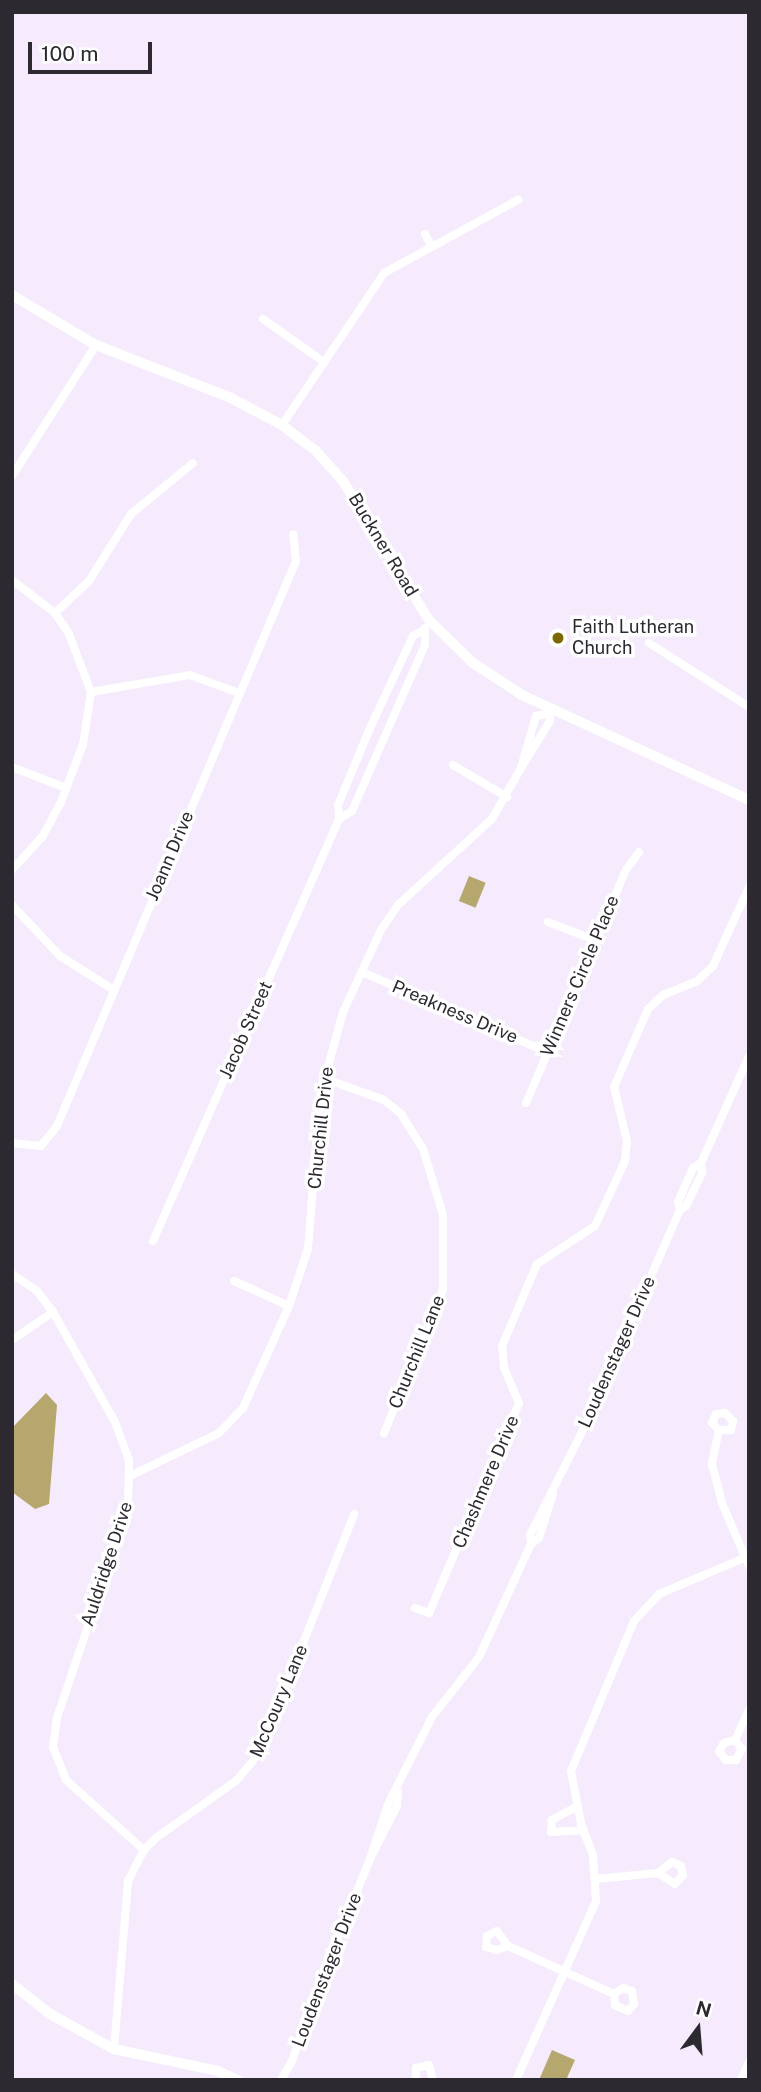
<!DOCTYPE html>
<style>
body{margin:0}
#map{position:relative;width:761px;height:2092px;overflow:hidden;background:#f5ebfc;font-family:"Public Sans",sans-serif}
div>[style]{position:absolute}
.water>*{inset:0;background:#b5a76e;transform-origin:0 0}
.minor>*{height:8px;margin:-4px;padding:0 4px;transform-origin:4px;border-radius:4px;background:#fff}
.tertiary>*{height:10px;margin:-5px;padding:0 5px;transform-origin:5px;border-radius:5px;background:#fff}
.dots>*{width:19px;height:19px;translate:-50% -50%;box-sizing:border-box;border:4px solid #fff;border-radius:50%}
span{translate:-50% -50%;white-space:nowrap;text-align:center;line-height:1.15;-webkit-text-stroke:7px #fff;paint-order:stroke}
.street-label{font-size:18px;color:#2d2931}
.poi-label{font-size:18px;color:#2d2931}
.left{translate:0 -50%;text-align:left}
.frame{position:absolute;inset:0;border:14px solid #2d2931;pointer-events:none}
.north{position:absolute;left:663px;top:1994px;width:70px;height:70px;-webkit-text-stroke:5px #fff;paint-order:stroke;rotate:16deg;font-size:19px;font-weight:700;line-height:28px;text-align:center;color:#2d2931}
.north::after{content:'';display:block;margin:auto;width:24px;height:32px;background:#2d2931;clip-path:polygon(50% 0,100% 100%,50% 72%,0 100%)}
.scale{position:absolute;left:28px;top:42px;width:124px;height:32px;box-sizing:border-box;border:4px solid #2d2931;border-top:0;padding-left:9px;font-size:21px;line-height:24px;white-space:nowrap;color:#2d2931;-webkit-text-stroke:5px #fff;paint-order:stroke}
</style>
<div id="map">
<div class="water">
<div style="left:469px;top:876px;width:18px;height:27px;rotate:22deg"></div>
<div style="clip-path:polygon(46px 1393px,57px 1405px,49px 1504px,35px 1509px,12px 1492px,12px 1428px)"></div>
<div style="clip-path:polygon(552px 2050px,575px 2060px,566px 2080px,539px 2080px)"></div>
</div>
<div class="minor">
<div style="left:425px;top:234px;width:13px;rotate:63deg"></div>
<div style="left:263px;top:319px;width:75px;rotate:35.2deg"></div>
<div style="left:282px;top:425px;width:183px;rotate:-56.1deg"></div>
<div style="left:384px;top:273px;width:153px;rotate:-28.6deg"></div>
<div style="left:12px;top:476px;width:156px;rotate:-57.3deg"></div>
<div style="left:12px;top:580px;width:54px;rotate:37.5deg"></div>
<div style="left:55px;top:613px;width:25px;rotate:56deg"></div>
<div style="left:69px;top:634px;width:62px;rotate:69.2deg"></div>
<div style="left:91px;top:692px;width:53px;rotate:98.7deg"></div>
<div style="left:83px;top:744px;width:62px;rotate:110.8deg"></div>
<div style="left:61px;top:802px;width:40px;rotate:118deg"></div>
<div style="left:42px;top:837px;width:45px;rotate:132.3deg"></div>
<div style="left:55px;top:613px;width:47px;rotate:-43.3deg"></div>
<div style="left:89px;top:581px;width:79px;rotate:-57.9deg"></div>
<div style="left:131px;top:514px;width:80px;rotate:-39.4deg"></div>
<div style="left:649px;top:643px;width:119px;rotate:32.6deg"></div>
<div style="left:91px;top:692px;width:100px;rotate:-9.7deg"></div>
<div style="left:190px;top:675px;width:52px;rotate:20.2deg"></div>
<div style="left:547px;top:714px;width:11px;rotate:170deg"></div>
<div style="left:536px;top:716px;width:54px;rotate:106.1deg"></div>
<div style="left:521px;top:768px;width:55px;rotate:-58.3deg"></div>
<div style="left:550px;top:721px;width:12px;rotate:-95deg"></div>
<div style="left:453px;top:765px;width:63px;rotate:30.7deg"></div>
<div style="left:12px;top:767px;width:58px;rotate:21.3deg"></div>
<div style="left:339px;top:819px;width:15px;rotate:-32deg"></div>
<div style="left:352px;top:811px;width:181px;rotate:-66.3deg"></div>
<div style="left:425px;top:645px;width:17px;rotate:-90deg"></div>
<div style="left:12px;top:905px;width:70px;rotate:46.7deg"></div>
<div style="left:60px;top:956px;width:64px;rotate:32.2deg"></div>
<div style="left:548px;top:922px;width:50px;rotate:21deg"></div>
<div style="left:362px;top:972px;width:202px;rotate:23.4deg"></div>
<div style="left:323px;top:1078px;width:65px;rotate:19.8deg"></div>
<div style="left:384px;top:1100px;width:22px;rotate:39deg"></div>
<div style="left:401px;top:1114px;width:41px;rotate:57.8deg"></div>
<div style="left:423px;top:1149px;width:69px;rotate:73.1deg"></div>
<div style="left:443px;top:1215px;width:75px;rotate:90deg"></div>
<div style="left:443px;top:1290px;width:155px;rotate:112.4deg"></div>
<div style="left:526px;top:1103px;width:254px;rotate:-66.8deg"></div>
<div style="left:626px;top:870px;width:22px;rotate:-54deg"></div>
<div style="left:12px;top:1143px;width:29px;rotate:6deg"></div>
<div style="left:41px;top:1146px;width:26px;rotate:-51deg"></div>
<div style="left:57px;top:1126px;width:613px;rotate:-67.07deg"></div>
<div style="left:296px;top:561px;width:27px;rotate:-96deg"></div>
<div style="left:680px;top:1210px;width:7px;rotate:-34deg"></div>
<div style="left:686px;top:1206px;width:37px;rotate:-64deg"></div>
<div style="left:702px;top:1173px;width:10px;rotate:-96deg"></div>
<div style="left:701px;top:1163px;width:117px;rotate:-65.8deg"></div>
<div style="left:153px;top:1241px;width:461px;rotate:-66.2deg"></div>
<div style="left:339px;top:819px;width:14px;rotate:-94deg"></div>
<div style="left:338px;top:805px;width:83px;rotate:-67.4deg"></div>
<div style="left:370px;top:728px;width:102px;rotate:-64.9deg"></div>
<div style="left:413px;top:636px;width:13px;rotate:-29deg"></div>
<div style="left:12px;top:1274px;width:30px;rotate:34deg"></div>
<div style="left:37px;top:1291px;width:26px;rotate:53deg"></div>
<div style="left:53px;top:1312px;width:126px;rotate:60.6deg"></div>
<div style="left:115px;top:1422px;width:40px;rotate:69.8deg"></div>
<div style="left:129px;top:1460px;width:48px;rotate:91.2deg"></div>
<div style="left:128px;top:1508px;width:222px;rotate:108.7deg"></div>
<div style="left:57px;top:1718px;width:29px;rotate:98deg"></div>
<div style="left:53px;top:1747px;width:35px;rotate:68deg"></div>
<div style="left:66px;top:1780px;width:105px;rotate:41.9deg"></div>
<div style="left:234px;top:1281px;width:60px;rotate:24.4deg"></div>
<div style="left:12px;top:1340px;width:50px;rotate:-34.3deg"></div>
<div style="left:719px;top:1430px;width:10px;rotate:-135deg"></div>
<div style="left:712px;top:1423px;width:10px;rotate:-66deg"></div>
<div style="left:716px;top:1414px;width:9px;rotate:-6deg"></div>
<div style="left:725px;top:1413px;width:11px;rotate:45deg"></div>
<div style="left:733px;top:1421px;width:9px;rotate:103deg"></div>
<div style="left:731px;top:1430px;width:12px;rotate:180deg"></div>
<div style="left:719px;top:1430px;width:35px;rotate:102deg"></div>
<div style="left:712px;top:1464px;width:40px;rotate:75.6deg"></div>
<div style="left:722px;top:1503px;width:69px;rotate:66.8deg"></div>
<div style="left:132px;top:1475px;width:97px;rotate:-25.8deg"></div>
<div style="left:219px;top:1433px;width:35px;rotate:-46deg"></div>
<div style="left:243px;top:1408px;width:112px;rotate:-65.7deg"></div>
<div style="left:289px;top:1306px;width:60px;rotate:-71.6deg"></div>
<div style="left:308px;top:1249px;width:153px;rotate:-85.5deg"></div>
<div style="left:320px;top:1096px;width:87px;rotate:-74.7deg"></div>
<div style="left:343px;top:1012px;width:90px;rotate:-65.1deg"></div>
<div style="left:381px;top:930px;width:30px;rotate:-56deg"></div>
<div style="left:398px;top:905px;width:127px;rotate:-42.5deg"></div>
<div style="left:492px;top:819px;width:59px;rotate:-60.4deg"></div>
<div style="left:531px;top:1544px;width:9px;rotate:-96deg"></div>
<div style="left:530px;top:1535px;width:124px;rotate:-63.2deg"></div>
<div style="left:586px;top:1424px;width:234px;rotate:-66.3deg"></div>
<div style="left:680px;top:1210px;width:8px;rotate:-104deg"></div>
<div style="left:678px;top:1202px;width:37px;rotate:-66deg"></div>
<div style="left:693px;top:1168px;width:9px;rotate:-32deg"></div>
<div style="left:415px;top:1608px;width:15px;rotate:20deg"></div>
<div style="left:429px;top:1613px;width:228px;rotate:-66.8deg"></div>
<div style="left:519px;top:1403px;width:39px;rotate:-113deg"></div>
<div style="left:504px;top:1367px;width:21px;rotate:-95deg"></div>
<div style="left:502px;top:1346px;width:89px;rotate:-66.9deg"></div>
<div style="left:537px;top:1264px;width:69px;rotate:-33.2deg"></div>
<div style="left:595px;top:1226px;width:72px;rotate:-65.2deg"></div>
<div style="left:625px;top:1161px;width:20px;rotate:-84deg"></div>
<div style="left:627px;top:1141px;width:56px;rotate:-103.5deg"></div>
<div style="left:614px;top:1087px;width:85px;rotate:-66.4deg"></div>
<div style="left:648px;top:1009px;width:21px;rotate:-43deg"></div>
<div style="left:663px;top:995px;width:35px;rotate:-22deg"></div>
<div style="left:696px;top:982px;width:23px;rotate:-43deg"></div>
<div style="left:713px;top:966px;width:87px;rotate:-65.5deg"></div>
<div style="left:735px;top:1740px;width:11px;rotate:52deg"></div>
<div style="left:742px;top:1749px;width:13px;rotate:119deg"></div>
<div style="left:736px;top:1760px;width:10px;rotate:180deg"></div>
<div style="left:726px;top:1760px;width:11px;rotate:-128deg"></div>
<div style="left:719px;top:1751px;width:9px;rotate:-58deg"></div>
<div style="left:724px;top:1743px;width:11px;rotate:-15deg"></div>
<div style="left:735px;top:1740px;width:33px;rotate:-65deg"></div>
<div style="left:578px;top:1806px;width:30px;rotate:152deg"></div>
<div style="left:552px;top:1820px;width:12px;rotate:95deg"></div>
<div style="left:551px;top:1832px;width:33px;rotate:-3deg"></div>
<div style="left:370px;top:1859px;width:60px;rotate:-71.6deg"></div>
<div style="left:389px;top:1802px;width:95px;rotate:-63.2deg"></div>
<div style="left:432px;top:1717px;width:76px;rotate:-51.9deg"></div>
<div style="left:479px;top:1657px;width:124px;rotate:-65.3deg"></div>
<div style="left:531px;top:1544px;width:10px;rotate:-37deg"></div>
<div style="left:539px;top:1538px;width:46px;rotate:-72.3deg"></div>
<div style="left:595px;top:1879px;width:63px;rotate:-5.4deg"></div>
<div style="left:658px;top:1873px;width:20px;rotate:33deg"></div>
<div style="left:675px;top:1884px;width:12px;rotate:-48deg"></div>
<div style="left:683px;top:1875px;width:9px;rotate:-103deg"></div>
<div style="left:681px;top:1866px;width:10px;rotate:-156deg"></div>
<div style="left:672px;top:1862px;width:18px;rotate:142deg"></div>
<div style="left:508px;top:1946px;width:12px;rotate:160deg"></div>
<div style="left:497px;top:1950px;width:11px;rotate:-165deg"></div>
<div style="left:486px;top:1947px;width:11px;rotate:-85deg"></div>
<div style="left:487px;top:1936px;width:11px;rotate:-27deg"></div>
<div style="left:497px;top:1931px;width:19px;rotate:54deg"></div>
<div style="left:508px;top:1946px;width:116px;rotate:24.4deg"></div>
<div style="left:614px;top:1994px;width:11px;rotate:85deg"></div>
<div style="left:615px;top:2005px;width:14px;rotate:25deg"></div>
<div style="left:628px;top:2011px;width:9px;rotate:-49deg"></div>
<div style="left:634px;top:2004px;width:13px;rotate:-99deg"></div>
<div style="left:632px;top:1991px;width:9px;rotate:-162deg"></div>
<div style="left:623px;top:1988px;width:11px;rotate:146deg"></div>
<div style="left:114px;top:2049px;width:169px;rotate:-85.2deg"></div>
<div style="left:128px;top:1881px;width:35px;rotate:-63deg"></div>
<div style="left:144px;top:1850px;width:17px;rotate:-45deg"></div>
<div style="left:156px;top:1838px;width:98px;rotate:-35.5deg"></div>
<div style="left:236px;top:1781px;width:38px;rotate:-50deg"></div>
<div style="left:260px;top:1752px;width:256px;rotate:-68.4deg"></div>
<div style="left:281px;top:2080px;width:22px;rotate:-60deg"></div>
<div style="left:292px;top:2061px;width:83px;rotate:-70.9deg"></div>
<div style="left:319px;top:1983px;width:134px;rotate:-67.6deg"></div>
<div style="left:370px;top:1859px;width:59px;rotate:-63deg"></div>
<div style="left:397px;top:1806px;width:14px;rotate:-86deg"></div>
<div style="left:416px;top:2080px;width:12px;rotate:-90deg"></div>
<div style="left:416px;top:2068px;width:13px;rotate:-13deg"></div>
<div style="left:429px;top:2065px;width:16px;rotate:75deg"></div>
<div style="left:516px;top:2080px;width:196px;rotate:-65.9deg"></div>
<div style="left:596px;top:1901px;width:46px;rotate:-93.7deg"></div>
<div style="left:593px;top:1855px;width:34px;rotate:-111deg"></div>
<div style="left:581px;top:1823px;width:53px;rotate:-100.9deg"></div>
<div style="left:571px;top:1771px;width:163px;rotate:-67.2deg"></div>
<div style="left:634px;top:1621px;width:37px;rotate:-47deg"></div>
<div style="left:659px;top:1594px;width:98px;rotate:-22.9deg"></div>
<div style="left:741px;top:2080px;width:20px;rotate:-66deg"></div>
</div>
<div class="tertiary">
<div style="left:12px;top:295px;width:98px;rotate:30.8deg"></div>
<div style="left:96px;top:345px;width:145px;rotate:21.4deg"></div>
<div style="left:231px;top:398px;width:58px;rotate:27.9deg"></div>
<div style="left:282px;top:425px;width:43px;rotate:37.4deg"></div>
<div style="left:316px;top:451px;width:40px;rotate:48deg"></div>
<div style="left:343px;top:481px;width:163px;rotate:58.3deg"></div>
<div style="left:429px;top:620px;width:62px;rotate:44.3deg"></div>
<div style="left:473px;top:663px;width:59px;rotate:33.1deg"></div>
<div style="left:522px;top:695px;width:250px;rotate:24.8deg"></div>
<div style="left:12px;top:1984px;width:48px;rotate:38.3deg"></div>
<div style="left:50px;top:2014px;width:73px;rotate:28.7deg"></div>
<div style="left:114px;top:2049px;width:106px;rotate:11.9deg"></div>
<div style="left:218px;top:2071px;width:21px;rotate:25deg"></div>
</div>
<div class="dots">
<div style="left:558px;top:638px;background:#7c6800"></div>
</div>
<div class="street-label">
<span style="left:383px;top:545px;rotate:59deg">Buckner Road</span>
<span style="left:170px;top:856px;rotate:-67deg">Joann Drive</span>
<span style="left:580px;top:976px;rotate:-67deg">Winners Circle Place</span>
<span style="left:455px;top:1012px;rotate:23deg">Preakness Drive</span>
<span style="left:246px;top:1030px;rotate:-66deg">Jacob Street</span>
<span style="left:321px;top:1128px;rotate:-84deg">Churchill Drive</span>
<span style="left:417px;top:1352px;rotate:-68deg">Churchill Lane</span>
<span style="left:617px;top:1352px;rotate:-66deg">Loudenstager Drive</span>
<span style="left:486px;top:1482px;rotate:-67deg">Chashmere Drive</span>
<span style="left:107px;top:1564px;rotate:-72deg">Auldridge Drive</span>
<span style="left:279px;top:1701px;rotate:-67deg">McCoury Lane</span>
<span style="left:327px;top:1970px;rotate:-69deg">Loudenstager Drive</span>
</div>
<div class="poi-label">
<span class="left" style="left:572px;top:638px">Faith Lutheran<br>Church</span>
</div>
<div class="frame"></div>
<div class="north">N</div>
<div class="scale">100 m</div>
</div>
